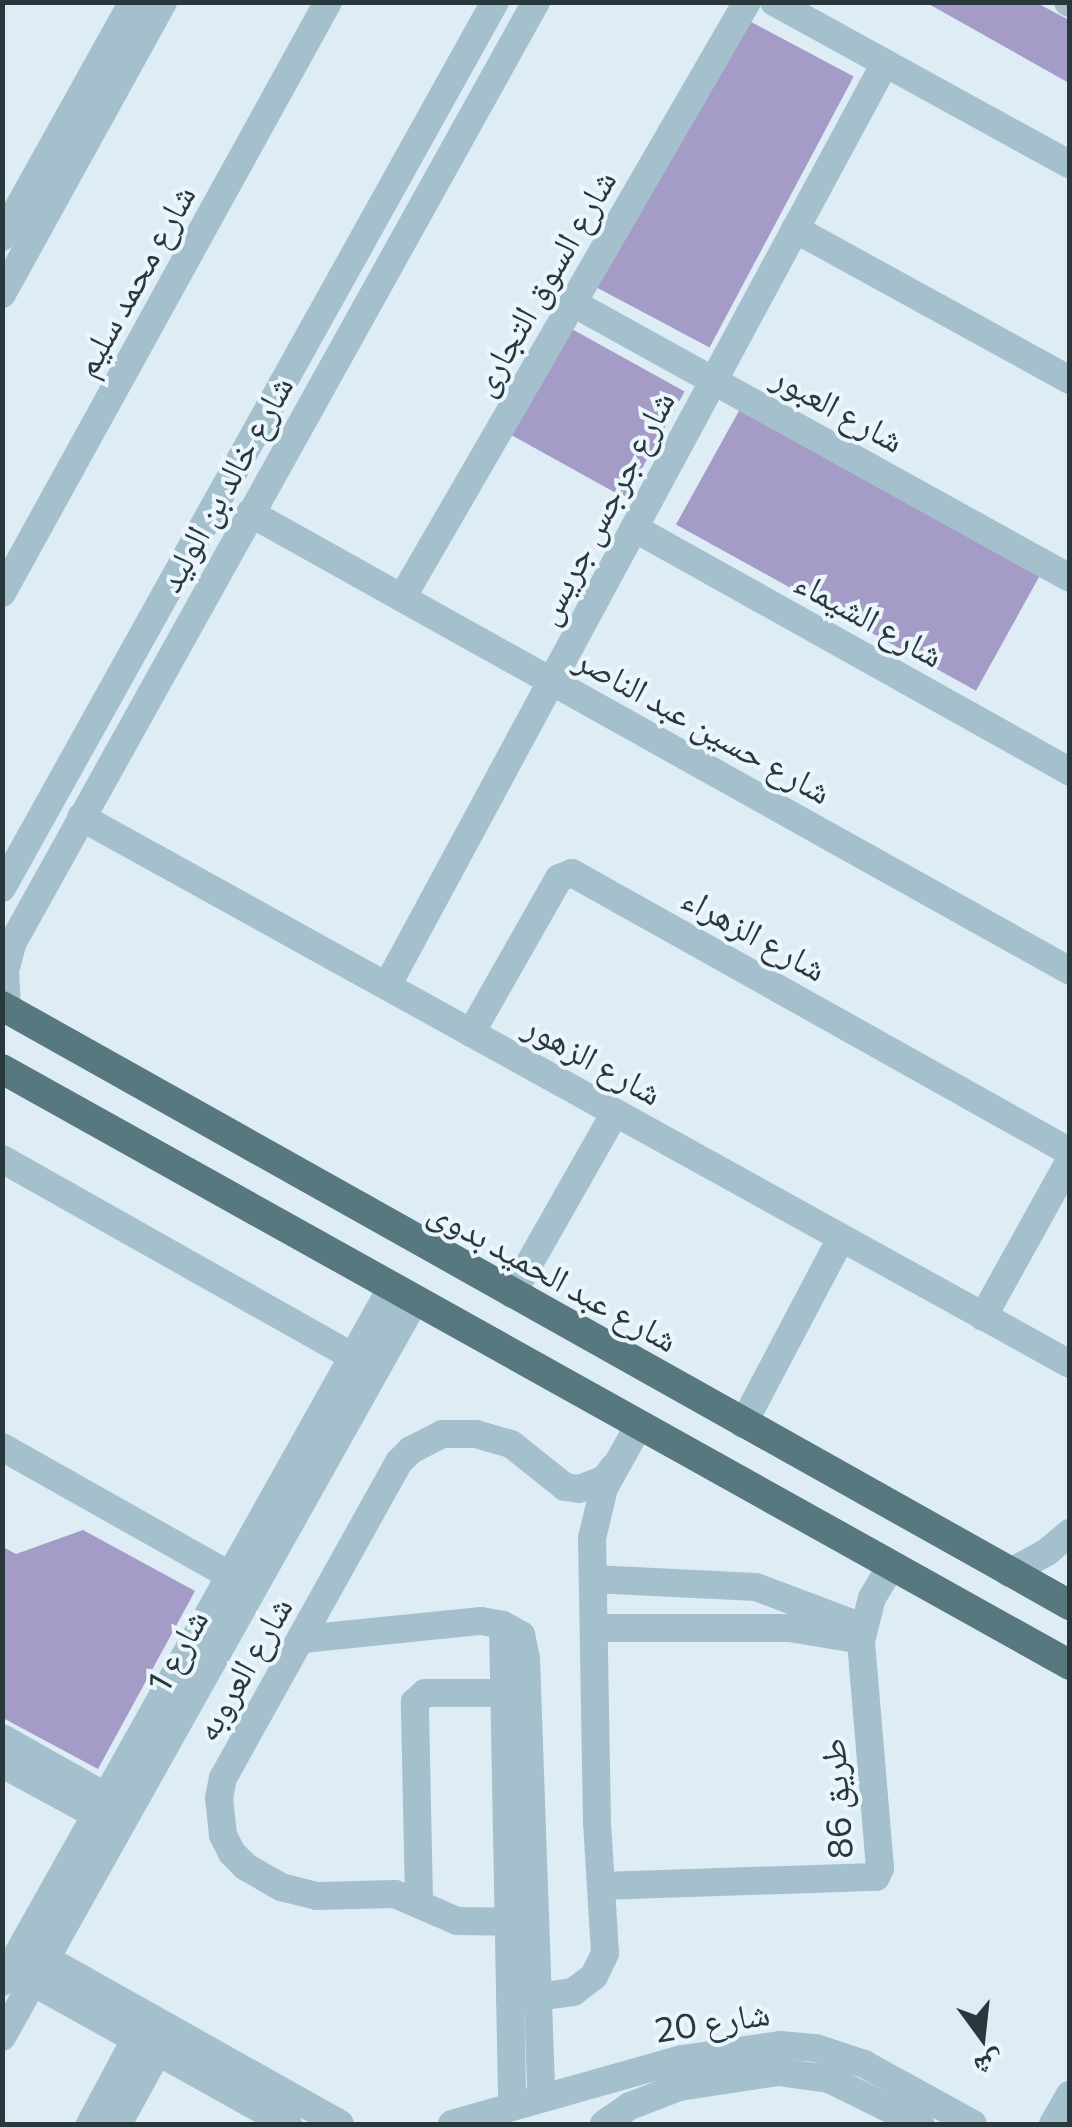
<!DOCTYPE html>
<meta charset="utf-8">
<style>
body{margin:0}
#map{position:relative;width:1072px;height:2127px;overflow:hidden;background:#deecf6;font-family:Commissioner,"Noto Naskh Arabic",sans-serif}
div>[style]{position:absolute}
.green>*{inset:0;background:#a49bc7;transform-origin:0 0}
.minor>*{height:28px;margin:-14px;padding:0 14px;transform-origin:14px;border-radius:14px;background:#a5c0cd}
.major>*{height:30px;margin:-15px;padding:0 15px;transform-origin:15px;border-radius:15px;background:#58787f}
span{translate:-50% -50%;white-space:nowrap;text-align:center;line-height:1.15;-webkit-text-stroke:8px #ebf5fc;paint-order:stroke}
.street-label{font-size:35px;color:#29383c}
.frame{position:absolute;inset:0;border:5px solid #29383c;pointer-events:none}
.north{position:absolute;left:932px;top:1987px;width:100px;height:100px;-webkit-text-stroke:8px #ebf5fc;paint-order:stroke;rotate:165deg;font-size:28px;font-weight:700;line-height:40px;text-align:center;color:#29383c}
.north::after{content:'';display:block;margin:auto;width:35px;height:45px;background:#29383c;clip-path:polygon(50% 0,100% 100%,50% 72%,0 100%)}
</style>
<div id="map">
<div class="green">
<div style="clip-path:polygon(927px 3px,1037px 3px,1069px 20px,1069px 83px)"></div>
<div style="left:738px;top:15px;width:131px;height:307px;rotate:28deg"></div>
<div style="left:570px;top:328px;width:131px;height:122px;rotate:29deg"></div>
<div style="left:740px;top:409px;width:343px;height:132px;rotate:29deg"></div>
<div style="clip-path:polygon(83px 1530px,195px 1591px,98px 1769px,3px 1718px,3px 1547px,16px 1554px)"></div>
</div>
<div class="minor">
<div style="left:774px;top:2px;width:338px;rotate:28.8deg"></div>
<div style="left:1068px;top:2px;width:2px;rotate:27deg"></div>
<div style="left:795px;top:229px;width:314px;rotate:28.8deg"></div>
<div style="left:2px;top:237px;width:269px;rotate:-60.9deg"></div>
<div style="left:2px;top:294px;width:333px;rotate:-61.1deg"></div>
<div style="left:573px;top:303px;width:568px;rotate:28.96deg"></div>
<div style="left:250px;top:513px;width:939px;rotate:29.18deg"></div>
<div style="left:634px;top:528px;width:500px;rotate:29.2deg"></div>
<div style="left:2px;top:593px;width:675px;rotate:-61.12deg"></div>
<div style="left:402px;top:598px;width:689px;rotate:-59.94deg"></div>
<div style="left:81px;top:817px;width:1130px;rotate:28.95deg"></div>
<div style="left:2px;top:888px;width:1014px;rotate:-60.91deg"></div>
<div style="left:387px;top:986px;width:1049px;rotate:-61.65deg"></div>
<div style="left:7px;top:1009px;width:38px;rotate:-93deg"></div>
<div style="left:5px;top:971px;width:30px;rotate:-75deg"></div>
<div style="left:13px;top:942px;width:1076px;rotate:-60.91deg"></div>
<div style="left:471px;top:1033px;width:178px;rotate:-60.4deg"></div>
<div style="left:559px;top:878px;width:14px;rotate:-21deg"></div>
<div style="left:572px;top:873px;width:571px;rotate:29.26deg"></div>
<div style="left:2px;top:1159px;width:401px;rotate:29.4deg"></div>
<div style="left:512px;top:1294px;width:208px;rotate:-60.4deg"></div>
<div style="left:983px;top:1317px;width:179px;rotate:-61deg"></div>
<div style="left:743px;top:1424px;width:210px;rotate:-62.2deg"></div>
<div style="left:2px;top:1447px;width:279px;rotate:29.4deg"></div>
<div style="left:1009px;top:1573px;width:43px;rotate:-28.9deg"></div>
<div style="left:1047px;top:1552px;width:30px;rotate:-40deg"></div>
<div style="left:593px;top:1579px;width:163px;rotate:2.8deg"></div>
<div style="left:756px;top:1587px;width:113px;rotate:20.7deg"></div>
<div style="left:503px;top:1625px;width:481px;rotate:88.9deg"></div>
<div style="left:594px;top:1628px;width:195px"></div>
<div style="left:789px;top:1628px;width:68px;rotate:9.3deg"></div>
<div style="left:303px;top:1639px;width:179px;rotate:-5.8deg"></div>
<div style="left:481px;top:1621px;width:22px;rotate:10deg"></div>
<div style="left:503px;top:1625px;width:21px;rotate:29deg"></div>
<div style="left:521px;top:1635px;width:24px;rotate:78deg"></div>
<div style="left:526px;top:1658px;width:440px;rotate:88deg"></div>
<div style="left:2px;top:1738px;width:134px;rotate:29.4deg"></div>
<div style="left:2px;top:1764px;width:124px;rotate:28.4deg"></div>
<div style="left:601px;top:1886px;width:275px;rotate:-1.9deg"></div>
<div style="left:876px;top:1877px;width:10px;rotate:-66deg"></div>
<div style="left:880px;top:1868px;width:228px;rotate:-94.8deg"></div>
<div style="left:861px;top:1641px;width:44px;rotate:-75.7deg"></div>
<div style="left:872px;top:1598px;width:37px;rotate:-59deg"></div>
<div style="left:419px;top:1901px;width:199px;rotate:-91.2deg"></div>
<div style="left:415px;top:1702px;width:13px;rotate:-42deg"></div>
<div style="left:425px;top:1693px;width:96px"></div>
<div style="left:534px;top:1922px;width:77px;rotate:-179.3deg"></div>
<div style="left:457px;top:1921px;width:68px;rotate:-156.5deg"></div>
<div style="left:395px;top:1894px;width:78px;rotate:178.5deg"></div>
<div style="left:317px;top:1896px;width:37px;rotate:-166deg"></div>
<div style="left:281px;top:1887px;width:40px;rotate:-150.3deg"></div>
<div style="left:246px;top:1867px;width:20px;rotate:-135deg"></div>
<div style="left:232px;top:1853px;width:20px;rotate:-117deg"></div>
<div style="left:223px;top:1835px;width:37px;rotate:-96deg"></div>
<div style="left:219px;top:1798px;width:20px;rotate:-79deg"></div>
<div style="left:223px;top:1778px;width:362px;rotate:-60.9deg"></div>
<div style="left:399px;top:1462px;width:17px;rotate:-45deg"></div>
<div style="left:411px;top:1450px;width:35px;rotate:-27deg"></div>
<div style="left:442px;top:1434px;width:34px"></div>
<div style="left:476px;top:1434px;width:36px;rotate:16deg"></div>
<div style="left:511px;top:1444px;width:69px;rotate:38.5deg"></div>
<div style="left:565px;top:1487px;width:14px;rotate:8deg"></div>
<div style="left:579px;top:1489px;width:28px;rotate:-21deg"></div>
<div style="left:605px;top:1479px;width:14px;rotate:-54deg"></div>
<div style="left:32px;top:1951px;width:353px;rotate:29.3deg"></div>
<div style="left:20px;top:1975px;width:307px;rotate:29.1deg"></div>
<div style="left:2px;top:1982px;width:797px;rotate:-60.7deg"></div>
<div style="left:510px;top:2001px;width:64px;rotate:-8.1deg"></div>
<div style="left:573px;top:1992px;width:26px;rotate:-37deg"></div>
<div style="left:594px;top:1976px;width:25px;rotate:-64deg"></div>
<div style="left:605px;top:1953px;width:130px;rotate:-93.5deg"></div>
<div style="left:597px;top:1823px;width:285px;rotate:-91deg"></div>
<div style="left:592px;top:1538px;width:51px;rotate:-76.5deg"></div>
<div style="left:604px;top:1488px;width:72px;rotate:-60.9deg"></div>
<div style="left:2px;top:2037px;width:845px;rotate:-60.73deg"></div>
<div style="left:90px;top:2124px;width:110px;rotate:-61.8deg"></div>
<div style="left:118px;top:2124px;width:98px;rotate:-61.3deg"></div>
<div style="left:452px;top:2124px;width:239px;rotate:-15.8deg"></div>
<div style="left:682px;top:2059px;width:99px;rotate:-8.1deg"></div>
<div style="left:780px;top:2045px;width:36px;rotate:5deg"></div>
<div style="left:816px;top:2048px;width:51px;rotate:18.4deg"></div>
<div style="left:864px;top:2064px;width:124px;rotate:28.8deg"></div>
<div style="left:604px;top:2124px;width:32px;rotate:-35deg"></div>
<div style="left:630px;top:2106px;width:53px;rotate:-21.2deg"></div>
<div style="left:679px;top:2087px;width:100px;rotate:-8.6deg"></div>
<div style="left:778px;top:2072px;width:51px;rotate:7.8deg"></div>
<div style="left:829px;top:2079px;width:102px;rotate:26.3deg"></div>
<div style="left:1053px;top:2124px;width:34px;rotate:-60deg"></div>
</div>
<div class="major">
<div style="left:2px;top:1006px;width:1225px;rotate:29.29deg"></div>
<div style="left:2px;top:1069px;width:1223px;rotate:29.16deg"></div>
</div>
<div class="street-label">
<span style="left:133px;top:280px;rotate:-61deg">شارع محمد سليم</span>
<span style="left:542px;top:282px;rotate:-60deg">شارع السوق التجارى</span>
<span style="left:839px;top:407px;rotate:29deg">شارع العبور</span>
<span style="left:224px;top:483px;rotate:-61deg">شارع خالد بن الوليد</span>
<span style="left:603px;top:507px;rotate:-62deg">شارع جرجس جريس</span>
<span style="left:870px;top:617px;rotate:29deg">شارع الشيماء</span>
<span style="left:704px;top:724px;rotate:29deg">شارع حسين عبد الناصر</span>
<span style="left:755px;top:932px;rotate:29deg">شارع الزهراء</span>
<span style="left:594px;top:1058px;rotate:29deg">شارع الزهور</span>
<span style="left:554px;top:1274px;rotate:29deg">شارع عبد الحميد بدوى</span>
<span style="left:176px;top:1650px;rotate:-61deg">شارع 1</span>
<span style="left:242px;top:1668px;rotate:-60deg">شارع العروبه</span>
<span style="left:835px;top:1799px;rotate:-94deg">طريق 86</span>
<span style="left:712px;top:2020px;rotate:-9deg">شارع 20</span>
</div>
<div class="frame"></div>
<div class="north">ش</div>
</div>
